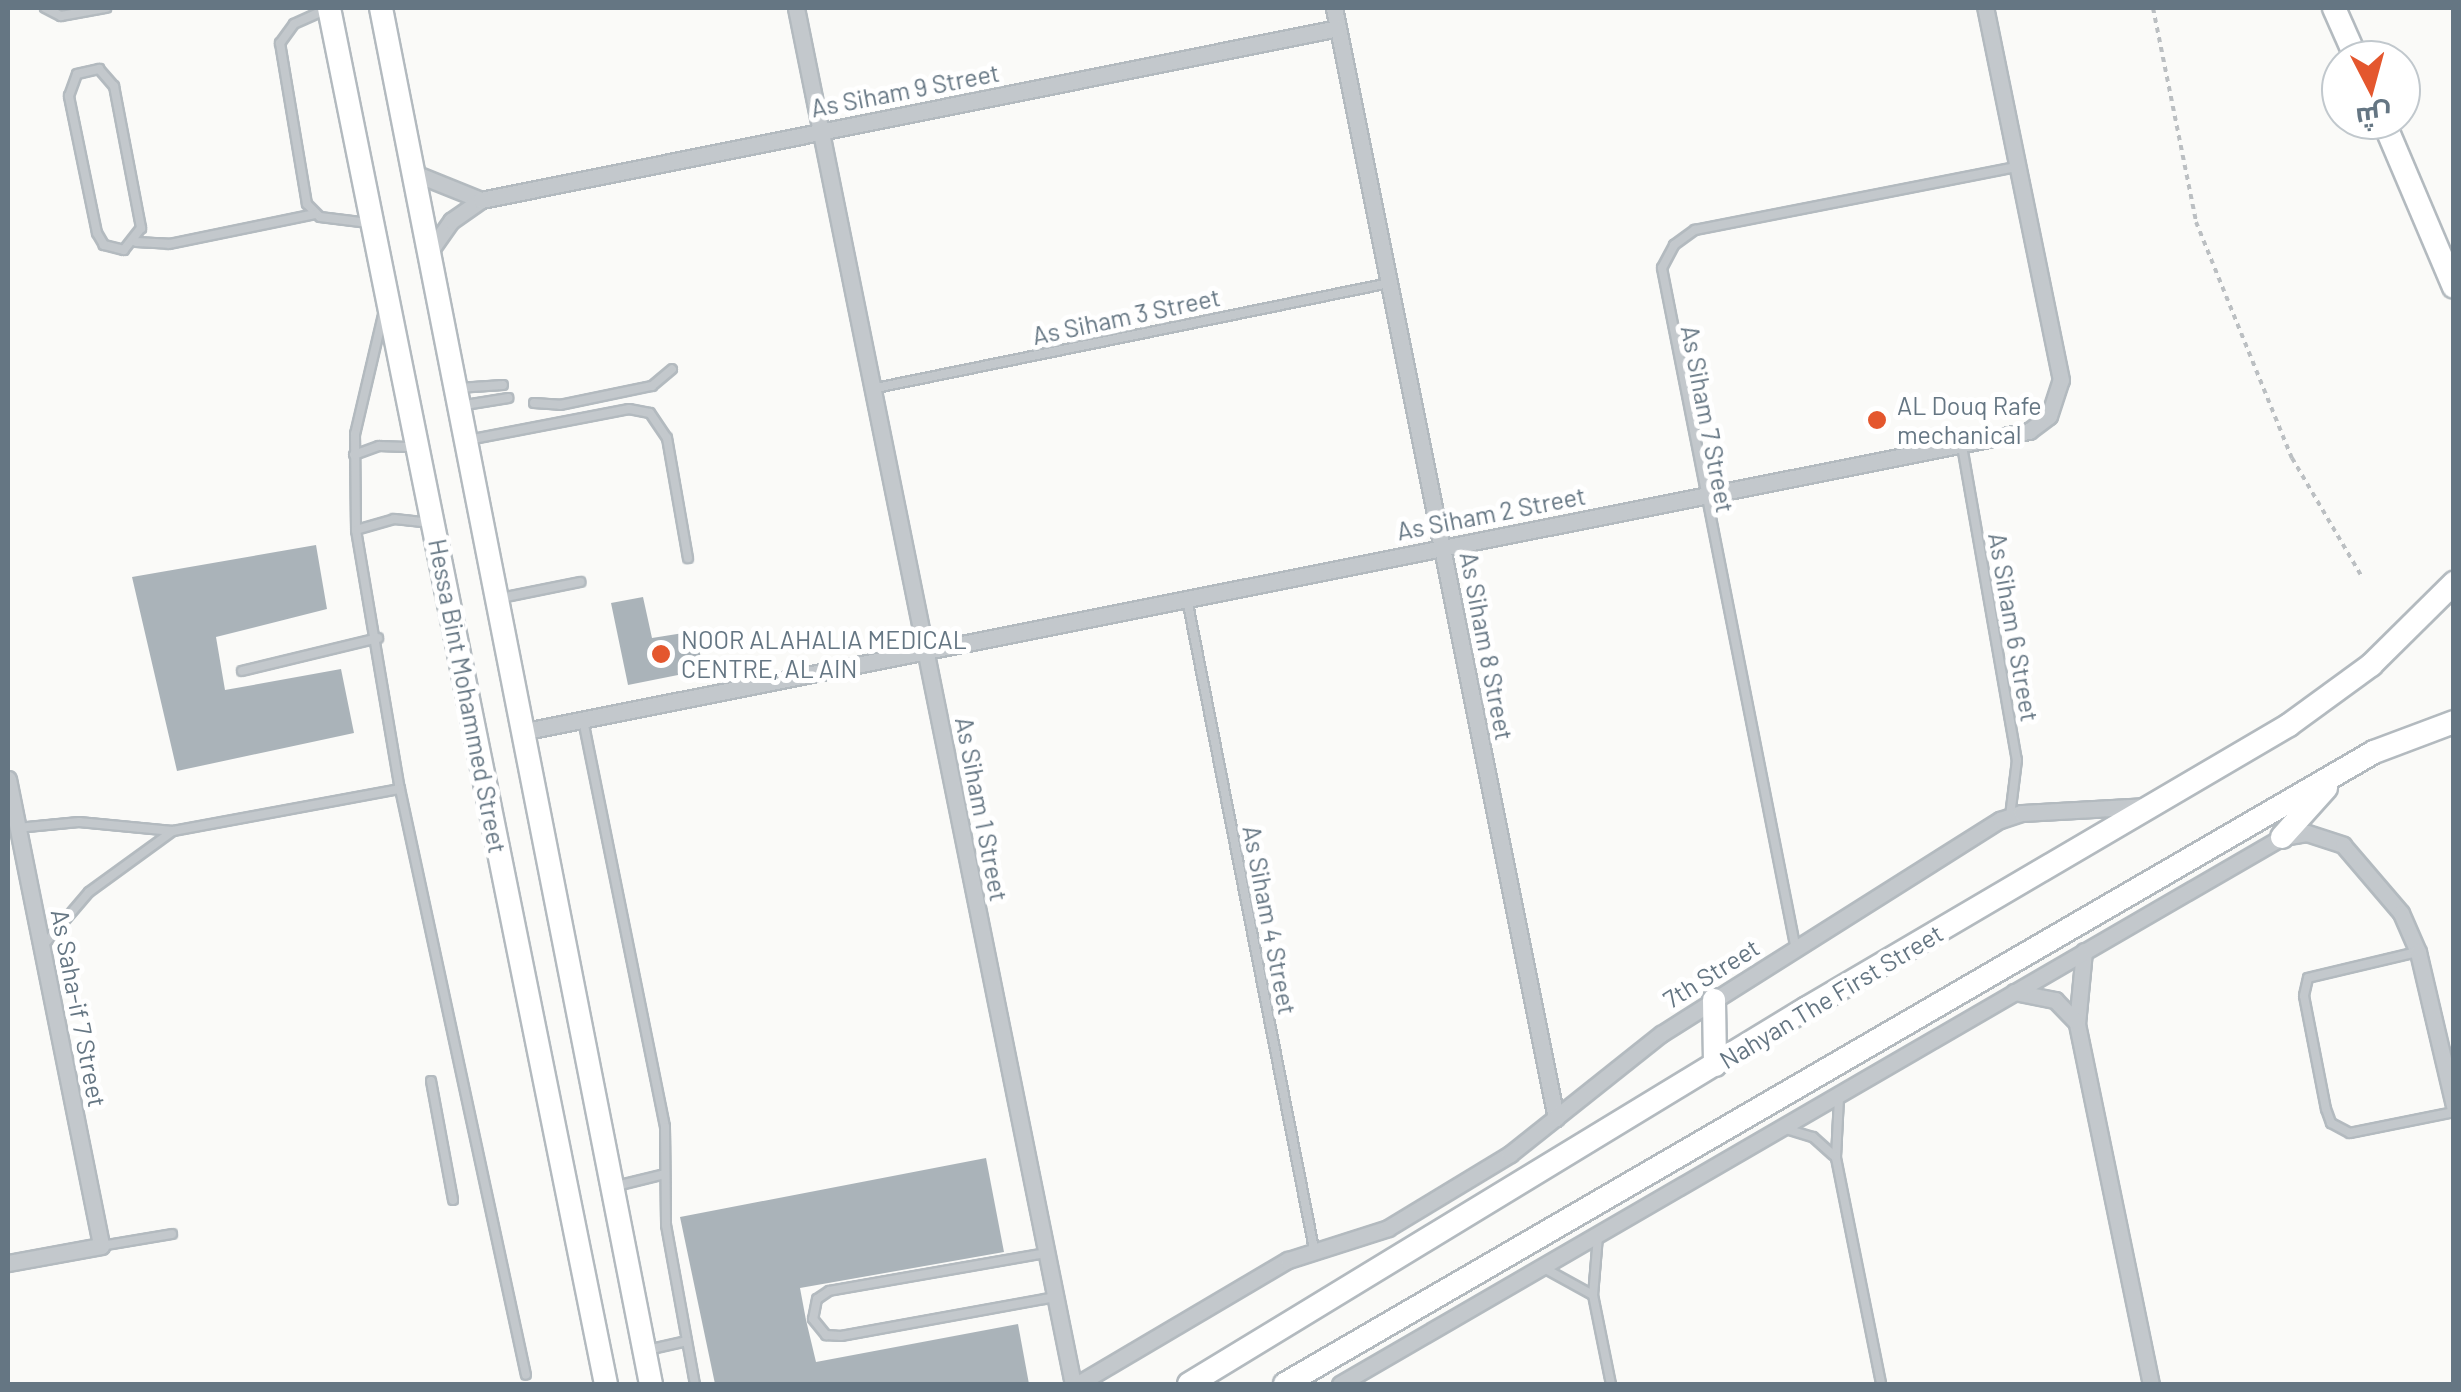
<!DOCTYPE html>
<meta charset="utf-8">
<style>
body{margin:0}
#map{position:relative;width:2461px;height:1392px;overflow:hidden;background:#fafaf8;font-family:Barlow,Cairo,sans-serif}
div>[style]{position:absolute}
.building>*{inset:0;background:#aab3b9}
.path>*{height:4px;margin-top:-2px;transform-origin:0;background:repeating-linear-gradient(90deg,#bbbfc2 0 5px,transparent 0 10px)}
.roads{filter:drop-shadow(2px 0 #b3babf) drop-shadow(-2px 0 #b3babf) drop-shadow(0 2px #b3babf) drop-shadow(0 -2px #b3babf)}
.lane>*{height:8px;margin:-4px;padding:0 4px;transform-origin:4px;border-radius:4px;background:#c3c8cc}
.street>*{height:15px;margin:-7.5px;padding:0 7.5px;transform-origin:7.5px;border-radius:7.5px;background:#c3c8cc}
.secondary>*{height:22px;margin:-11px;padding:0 11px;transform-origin:11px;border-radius:11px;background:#fff}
.dots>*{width:28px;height:28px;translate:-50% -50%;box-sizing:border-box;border:5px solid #fff;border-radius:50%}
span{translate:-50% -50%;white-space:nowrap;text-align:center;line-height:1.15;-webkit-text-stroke:10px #fff;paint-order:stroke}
.street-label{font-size:25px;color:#657683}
.poi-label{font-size:25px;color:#657683}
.left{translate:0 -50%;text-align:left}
.frame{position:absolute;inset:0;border:10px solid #657683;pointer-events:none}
.north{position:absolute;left:2321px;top:40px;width:100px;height:100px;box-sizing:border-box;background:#fff;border:2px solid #c1c8cd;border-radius:50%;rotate:174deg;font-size:28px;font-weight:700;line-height:40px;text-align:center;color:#657683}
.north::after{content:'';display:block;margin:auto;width:35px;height:45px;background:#e4572e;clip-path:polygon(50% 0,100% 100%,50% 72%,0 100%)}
</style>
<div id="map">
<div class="building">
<div style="clip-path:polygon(316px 545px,327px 609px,216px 637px,225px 690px,341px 669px,354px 733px,177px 771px,132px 577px)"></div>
<div style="clip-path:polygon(643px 597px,652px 638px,696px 631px,703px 670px,628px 685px,611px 603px)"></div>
<div style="clip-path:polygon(986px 1158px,1004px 1252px,800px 1288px,806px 1320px,816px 1362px,1018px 1324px,1029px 1384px,715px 1384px,680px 1217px)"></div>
</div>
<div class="path">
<div style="left:2153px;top:8px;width:218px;rotate:78.6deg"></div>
<div style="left:2196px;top:222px;width:255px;rotate:67.9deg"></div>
<div style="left:2292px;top:458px;width:138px;rotate:59.5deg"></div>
</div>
<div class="roads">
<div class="lane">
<div style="left:45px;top:8px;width:18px;rotate:27deg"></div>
<div style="left:61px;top:16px;width:46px;rotate:-10.1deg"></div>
<div style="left:325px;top:10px;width:34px;rotate:156deg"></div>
<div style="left:294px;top:24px;width:24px;rotate:126deg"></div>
<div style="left:280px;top:43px;width:163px;rotate:80.5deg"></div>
<div style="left:307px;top:204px;width:18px;rotate:45deg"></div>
<div style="left:320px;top:217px;width:49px;rotate:7deg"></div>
<div style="left:99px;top:69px;width:23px;rotate:49deg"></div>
<div style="left:114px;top:86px;width:145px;rotate:79.2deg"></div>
<div style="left:141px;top:228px;width:28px;rotate:128deg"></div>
<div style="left:124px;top:250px;width:21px;rotate:-166deg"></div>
<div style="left:104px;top:245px;width:14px;rotate:-120deg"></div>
<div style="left:97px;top:233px;width:140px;rotate:-101.6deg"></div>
<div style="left:69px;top:96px;width:23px;rotate:-70deg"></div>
<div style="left:77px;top:74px;width:23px;rotate:-13deg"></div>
<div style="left:136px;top:242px;width:33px;rotate:3deg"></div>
<div style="left:169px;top:244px;width:149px;rotate:-11.6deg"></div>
<div style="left:383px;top:315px;width:122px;rotate:103.2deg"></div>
<div style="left:355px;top:434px;width:96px;rotate:89.4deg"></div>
<div style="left:356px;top:530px;width:263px;rotate:80.4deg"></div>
<div style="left:400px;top:789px;width:599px;rotate:77.87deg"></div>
<div style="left:458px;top:388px;width:45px;rotate:-3.8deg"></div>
<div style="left:871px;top:389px;width:529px;rotate:-11.56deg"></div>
<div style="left:534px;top:403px;width:26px;rotate:4deg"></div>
<div style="left:560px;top:405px;width:94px;rotate:-11.7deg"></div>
<div style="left:652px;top:386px;width:26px;rotate:-40deg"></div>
<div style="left:465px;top:405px;width:44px;rotate:-9.2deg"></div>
<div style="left:468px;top:440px;width:164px;rotate:-10.9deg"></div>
<div style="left:629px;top:409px;width:21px;rotate:11deg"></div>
<div style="left:650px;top:413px;width:30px;rotate:56deg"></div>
<div style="left:667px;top:438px;width:122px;rotate:80.1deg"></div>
<div style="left:1962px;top:446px;width:319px;rotate:80.1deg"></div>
<div style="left:2017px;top:760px;width:56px;rotate:97.1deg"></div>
<div style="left:354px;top:455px;width:27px;rotate:-20deg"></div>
<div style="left:379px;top:446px;width:35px;rotate:2deg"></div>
<div style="left:356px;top:530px;width:40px;rotate:-16deg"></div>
<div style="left:394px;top:519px;width:36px;rotate:6deg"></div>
<div style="left:501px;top:598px;width:81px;rotate:-11.4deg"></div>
<div style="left:1187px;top:599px;width:662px;rotate:78.94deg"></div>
<div style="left:242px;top:671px;width:140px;rotate:-13.6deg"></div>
<div style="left:583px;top:720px;width:415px;rotate:78.6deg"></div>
<div style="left:665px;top:1127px;width:98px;rotate:89.4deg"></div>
<div style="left:666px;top:1225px;width:162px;rotate:79.7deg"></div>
<div style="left:17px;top:828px;width:62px;rotate:-5.5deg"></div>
<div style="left:79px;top:822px;width:94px;rotate:5.5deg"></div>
<div style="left:173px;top:831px;width:231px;rotate:-10.5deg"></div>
<div style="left:42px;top:947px;width:72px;rotate:-49.5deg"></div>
<div style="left:89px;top:892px;width:104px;rotate:-36deg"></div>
<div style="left:1796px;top:950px;width:695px;rotate:-101.12deg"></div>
<div style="left:1662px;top:268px;width:26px;rotate:-62deg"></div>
<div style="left:1674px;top:245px;width:26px;rotate:-36deg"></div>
<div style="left:1695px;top:230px;width:327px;rotate:-11.1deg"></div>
<div style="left:2417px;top:952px;width:112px;rotate:166.6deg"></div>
<div style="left:2308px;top:978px;width:18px;rotate:103deg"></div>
<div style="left:2304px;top:996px;width:115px;rotate:79deg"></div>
<div style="left:2326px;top:1109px;width:15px;rotate:70deg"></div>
<div style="left:2331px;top:1123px;width:21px;rotate:28deg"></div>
<div style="left:2350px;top:1133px;width:106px;rotate:-11.4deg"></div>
<div style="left:431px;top:1081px;width:121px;rotate:79.5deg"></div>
<div style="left:1839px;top:1098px;width:60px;rotate:92.9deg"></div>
<div style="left:1836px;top:1158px;width:230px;rotate:78.7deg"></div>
<div style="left:1786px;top:1129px;width:28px;rotate:17deg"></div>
<div style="left:1813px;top:1137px;width:27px;rotate:42deg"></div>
<div style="left:616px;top:1186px;width:50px;rotate:-13.8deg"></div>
<div style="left:1598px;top:1236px;width:59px;rotate:94.8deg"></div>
<div style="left:1593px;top:1295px;width:91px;rotate:78.6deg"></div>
<div style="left:101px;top:1246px;width:72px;rotate:-9.6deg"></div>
<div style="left:1046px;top:1253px;width:220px;rotate:170.1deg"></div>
<div style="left:829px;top:1291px;width:14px;rotate:146deg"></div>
<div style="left:817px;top:1299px;width:20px;rotate:101deg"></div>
<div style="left:813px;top:1319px;width:21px;rotate:51deg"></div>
<div style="left:826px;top:1335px;width:15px;rotate:4deg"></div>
<div style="left:841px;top:1336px;width:218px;rotate:-10.3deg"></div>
<div style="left:1542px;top:1267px;width:58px;rotate:28.8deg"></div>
<div style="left:647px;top:1350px;width:41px;rotate:-12.7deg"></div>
</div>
<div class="street">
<div style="left:796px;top:8px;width:1404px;rotate:78.62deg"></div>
<div style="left:1334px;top:8px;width:1132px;rotate:78.69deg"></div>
<div style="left:414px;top:173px;width:72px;rotate:21.9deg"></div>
<div style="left:430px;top:251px;width:37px;rotate:-55deg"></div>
<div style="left:451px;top:221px;width:37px;rotate:-35deg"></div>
<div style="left:481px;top:200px;width:874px;rotate:-11.35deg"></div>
<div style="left:526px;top:731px;width:1533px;rotate:-11.29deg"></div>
<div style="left:2029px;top:431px;width:25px;rotate:-37deg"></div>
<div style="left:2049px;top:416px;width:38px;rotate:-72deg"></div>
<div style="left:2061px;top:380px;width:380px;rotate:-101.5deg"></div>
<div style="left:8px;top:779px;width:476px;rotate:78.7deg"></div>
<div style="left:101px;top:1246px;width:95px;rotate:169.6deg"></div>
<div style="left:2084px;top:951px;width:73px;rotate:95.5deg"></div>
<div style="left:2077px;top:1024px;width:368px;rotate:78.4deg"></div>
<div style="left:2014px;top:992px;width:42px;rotate:11deg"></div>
<div style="left:2055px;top:1000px;width:29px;rotate:46deg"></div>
<div style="left:1078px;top:1384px;width:244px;rotate:-30.6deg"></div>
<div style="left:1288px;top:1260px;width:105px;rotate:-17.7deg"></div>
<div style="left:1388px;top:1228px;width:143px;rotate:-31.2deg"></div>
<div style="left:1510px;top:1154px;width:193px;rotate:-38.5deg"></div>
<div style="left:1661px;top:1034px;width:401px;rotate:-32.3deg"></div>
<div style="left:2000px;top:820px;width:22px;rotate:-18deg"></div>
<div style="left:2021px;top:813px;width:124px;rotate:-3.2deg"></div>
<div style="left:1340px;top:1384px;width:1089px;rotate:-30.14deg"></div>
<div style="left:2282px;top:837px;width:25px;rotate:-9deg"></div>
<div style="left:2307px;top:833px;width:38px;rotate:18deg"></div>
<div style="left:2343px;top:845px;width:89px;rotate:49.5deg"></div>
<div style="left:2401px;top:913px;width:43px;rotate:66.4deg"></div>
<div style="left:2418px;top:952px;width:158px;rotate:76.8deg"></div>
</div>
<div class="secondary">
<div style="left:329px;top:8px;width:1404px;rotate:78.62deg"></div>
<div style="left:381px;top:8px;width:1402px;rotate:78.9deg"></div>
<div style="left:2334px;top:8px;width:57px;rotate:66.1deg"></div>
<div style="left:2383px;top:120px;width:181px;rotate:67deg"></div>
<div style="left:2282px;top:837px;width:66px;rotate:-48.1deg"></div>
<div style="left:1714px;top:1000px;width:65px;rotate:89.1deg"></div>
<div style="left:1189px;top:1384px;width:723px;rotate:-31.32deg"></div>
<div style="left:1807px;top:1008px;width:559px;rotate:-30.42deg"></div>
<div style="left:2289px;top:725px;width:102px;rotate:-36.2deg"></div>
<div style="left:2371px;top:665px;width:117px;rotate:-44.7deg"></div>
<div style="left:1285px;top:1384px;width:1259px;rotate:-30.13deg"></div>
<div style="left:2374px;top:752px;width:85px;rotate:-20.6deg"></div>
</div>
</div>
<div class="dots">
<div style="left:1877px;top:420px;background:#e4572e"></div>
<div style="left:661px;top:654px;background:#e4572e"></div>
</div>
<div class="street-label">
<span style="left:905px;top:90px;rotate:-11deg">As Siham 9 Street</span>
<span style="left:1126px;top:316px;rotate:-12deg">As Siham 3 Street</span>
<span style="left:1708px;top:419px;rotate:79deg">As Siham 7 Street</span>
<span style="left:1491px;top:513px;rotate:-11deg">As Siham 2 Street</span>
<span style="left:2014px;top:627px;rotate:80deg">As Siham 6 Street</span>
<span style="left:1487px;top:646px;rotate:79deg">As Siham 8 Street</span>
<span style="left:468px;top:696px;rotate:79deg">Hessa Bint Mohammed Street</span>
<span style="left:982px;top:809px;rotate:79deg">As Siham 1 Street</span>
<span style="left:1270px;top:920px;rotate:79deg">As Siham 4 Street</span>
<span style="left:1711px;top:973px;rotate:-32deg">7th Street</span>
<span style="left:1831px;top:996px;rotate:-31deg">Nahyan The First Street</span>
<span style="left:79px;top:1008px;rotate:79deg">As Saha-if 7 Street</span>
</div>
<div class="poi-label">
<span class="left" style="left:1897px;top:420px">AL Douq Rafe<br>mechanical</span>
<span class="left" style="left:681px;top:654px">NOOR ALAHALIA MEDICAL<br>CENTRE, AL AIN</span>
</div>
<div class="frame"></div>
<div class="north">ش</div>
</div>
